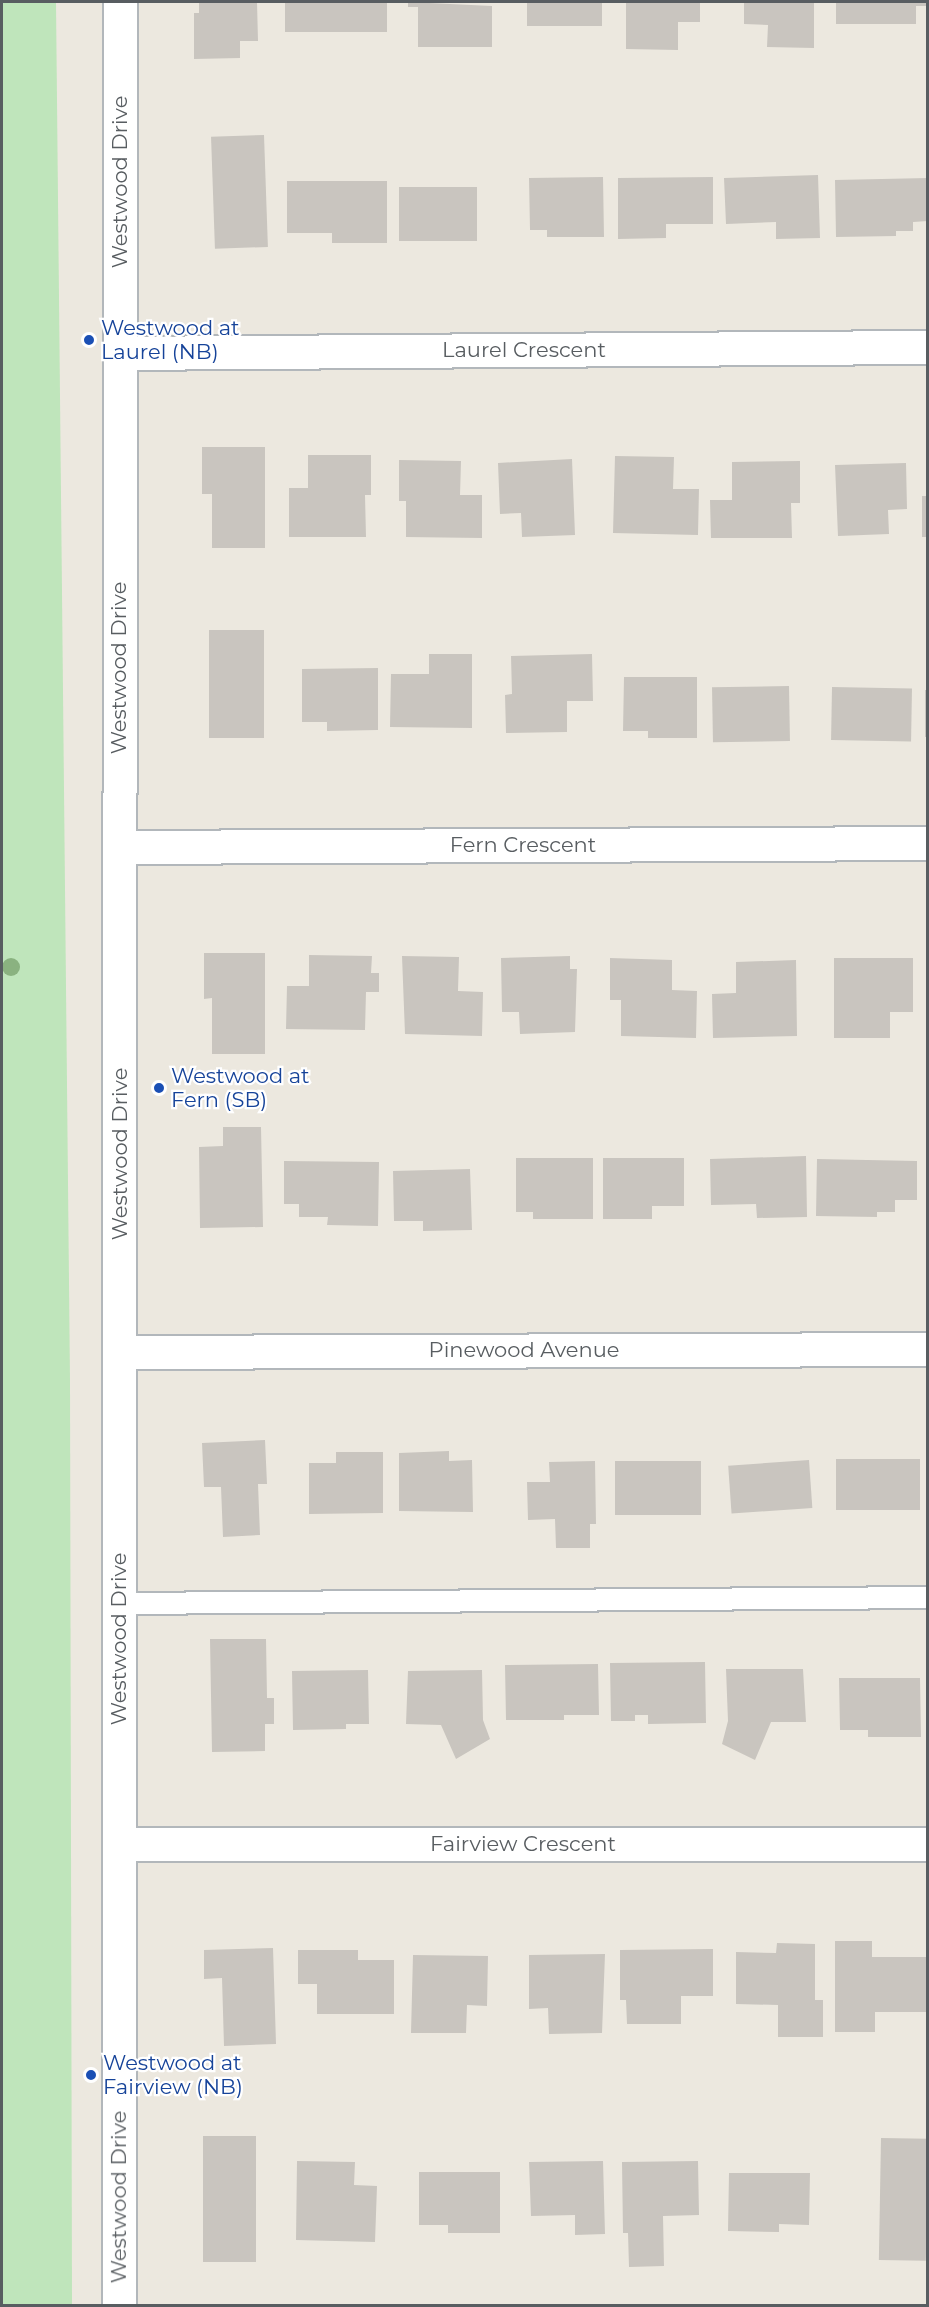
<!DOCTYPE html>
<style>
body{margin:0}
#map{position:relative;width:929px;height:2307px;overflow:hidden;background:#ece8df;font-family:Montserrat,sans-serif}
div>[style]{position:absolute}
.green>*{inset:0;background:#bfe5bb}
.building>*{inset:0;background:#c9c5bf;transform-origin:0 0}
.roads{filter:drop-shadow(2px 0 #b2b7bb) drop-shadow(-2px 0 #b2b7bb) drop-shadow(0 2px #b2b7bb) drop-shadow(0 -2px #b2b7bb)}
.service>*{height:21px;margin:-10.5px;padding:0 10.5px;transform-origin:10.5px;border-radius:10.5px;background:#fff}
.minor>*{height:33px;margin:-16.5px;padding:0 16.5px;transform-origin:16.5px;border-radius:16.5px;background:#fff}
.tertiary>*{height:33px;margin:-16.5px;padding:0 16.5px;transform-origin:16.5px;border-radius:16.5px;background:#fff}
.trees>*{width:18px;height:18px;margin:-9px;border-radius:50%;background:#8ab280}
.dots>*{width:16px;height:16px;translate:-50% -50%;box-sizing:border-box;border:3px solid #fff;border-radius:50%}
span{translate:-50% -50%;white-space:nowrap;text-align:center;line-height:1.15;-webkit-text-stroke:4.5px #fff;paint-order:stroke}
.street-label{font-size:21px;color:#585d61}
.transit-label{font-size:21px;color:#164399}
.left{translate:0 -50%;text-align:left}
.frame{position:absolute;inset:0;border:3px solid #585d61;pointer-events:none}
</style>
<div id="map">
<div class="green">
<div style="clip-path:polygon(2px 2px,56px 2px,70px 1380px,72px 2306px,2px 2305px)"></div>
</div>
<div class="building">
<div style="clip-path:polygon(199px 2px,257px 2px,258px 41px,240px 41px,240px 58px,194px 59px,194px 13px,199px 13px)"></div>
<div style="left:285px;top:2px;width:102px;height:30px"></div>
<div style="clip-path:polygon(408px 2px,492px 6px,492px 47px,418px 47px,418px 7px,408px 7px)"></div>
<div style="left:527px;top:2px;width:75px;height:24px"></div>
<div style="clip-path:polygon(626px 2px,700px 2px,700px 22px,678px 22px,678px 50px,626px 49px)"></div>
<div style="clip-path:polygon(744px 2px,814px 2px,814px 48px,767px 47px,768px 25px,744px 24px)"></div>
<div style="clip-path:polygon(836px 2px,928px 2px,928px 6px,916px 6px,916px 24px,836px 24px)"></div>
<div style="left:264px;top:135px;width:112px;height:53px;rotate:88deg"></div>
<div style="clip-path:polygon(818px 175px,820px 238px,776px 239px,776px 222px,726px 224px,724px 178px)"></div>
<div style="clip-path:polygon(603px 177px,604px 237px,547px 237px,547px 230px,530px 230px,529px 178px)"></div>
<div style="clip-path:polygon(713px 177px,713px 224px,666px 224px,666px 238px,618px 239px,618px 178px)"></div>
<div style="clip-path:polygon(928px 178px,928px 221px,913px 222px,913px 231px,896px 231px,896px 236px,836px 237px,835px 180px)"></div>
<div style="clip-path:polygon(287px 181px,387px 181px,387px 243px,332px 243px,332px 233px,287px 233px)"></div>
<div style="left:399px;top:187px;width:78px;height:54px"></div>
<div style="clip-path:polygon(202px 447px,265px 447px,265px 548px,212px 548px,212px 494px,202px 494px)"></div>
<div style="clip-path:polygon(308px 455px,371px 455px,371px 495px,365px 495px,366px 537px,289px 537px,289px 488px,308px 488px)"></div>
<div style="clip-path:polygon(615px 456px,674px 457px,673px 489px,699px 489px,698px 535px,613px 533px)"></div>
<div style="clip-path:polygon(572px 459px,575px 535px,522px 537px,521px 513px,500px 514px,498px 463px)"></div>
<div style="clip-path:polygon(399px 460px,461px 461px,460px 495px,482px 495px,482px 538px,406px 537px,406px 501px,399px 501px)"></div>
<div style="clip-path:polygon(800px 461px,800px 503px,791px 503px,792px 538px,711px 538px,710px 500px,732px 500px,732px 462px)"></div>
<div style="clip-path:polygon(906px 463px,907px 509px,888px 510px,889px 534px,838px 536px,835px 465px)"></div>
<div style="left:922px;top:496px;width:6px;height:41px"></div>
<div style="left:209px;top:630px;width:55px;height:108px"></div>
<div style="clip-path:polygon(429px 654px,472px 654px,472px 728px,390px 727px,391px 674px,429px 674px)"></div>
<div style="clip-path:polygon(592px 654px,593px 701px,567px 701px,567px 732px,506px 733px,505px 695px,512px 694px,511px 656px)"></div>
<div style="clip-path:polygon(378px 668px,378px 730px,327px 731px,327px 722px,302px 722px,302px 669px)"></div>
<div style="clip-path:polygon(624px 677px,697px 677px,697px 738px,648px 738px,648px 731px,623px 731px)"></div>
<div style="left:789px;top:686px;width:55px;height:77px;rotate:89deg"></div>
<div style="left:832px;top:687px;width:80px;height:53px;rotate:1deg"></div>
<div style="left:925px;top:690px;width:3px;height:47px"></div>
<div style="clip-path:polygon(204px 953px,265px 953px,265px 1054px,212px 1054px,212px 998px,204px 999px)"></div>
<div style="clip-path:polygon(309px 955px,372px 956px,371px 973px,379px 973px,379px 992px,366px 992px,365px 1030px,286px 1029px,287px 986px,309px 986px)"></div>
<div style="clip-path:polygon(402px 956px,459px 957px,458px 991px,483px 992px,482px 1036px,405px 1034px)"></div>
<div style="clip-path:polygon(570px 956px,570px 969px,577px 969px,575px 1032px,520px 1034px,519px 1012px,502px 1012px,501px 958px)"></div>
<div style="clip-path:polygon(610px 958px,672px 960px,672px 990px,697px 991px,696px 1038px,621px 1036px,621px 1000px,610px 1000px)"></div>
<div style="clip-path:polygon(834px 958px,913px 958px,913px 1012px,890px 1012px,890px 1038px,834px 1038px)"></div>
<div style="clip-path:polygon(796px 960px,797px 1036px,713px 1038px,712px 994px,736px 993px,736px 962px)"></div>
<div style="clip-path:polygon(223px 1127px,261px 1127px,263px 1227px,200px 1228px,199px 1147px,223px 1146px)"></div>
<div style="clip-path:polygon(806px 1156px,807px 1217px,757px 1218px,756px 1204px,711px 1205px,710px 1159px)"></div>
<div style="clip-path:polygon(516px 1158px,593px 1158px,593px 1219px,533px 1219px,533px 1212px,516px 1212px)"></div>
<div style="clip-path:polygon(603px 1158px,684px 1158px,684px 1206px,652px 1206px,652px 1219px,603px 1219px)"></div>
<div style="clip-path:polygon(817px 1159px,917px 1161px,917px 1200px,895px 1200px,895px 1212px,877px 1212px,877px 1217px,816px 1216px)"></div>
<div style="clip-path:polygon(284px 1161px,379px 1162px,378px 1226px,327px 1225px,328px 1217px,299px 1217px,299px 1204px,284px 1204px)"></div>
<div style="clip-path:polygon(470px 1169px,472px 1230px,423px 1231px,423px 1221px,394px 1221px,393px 1171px)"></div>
<div style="clip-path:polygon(265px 1440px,267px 1484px,258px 1484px,260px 1535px,223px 1537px,221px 1487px,204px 1487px,202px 1443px)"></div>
<div style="clip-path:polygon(449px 1451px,449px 1461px,472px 1460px,473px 1512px,399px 1511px,399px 1453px)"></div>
<div style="clip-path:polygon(336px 1452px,383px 1452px,383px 1513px,309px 1514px,309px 1463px,336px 1463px)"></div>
<div style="left:920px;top:1459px;width:51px;height:84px;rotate:90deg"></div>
<div style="left:809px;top:1460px;width:48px;height:81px;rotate:86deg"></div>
<div style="clip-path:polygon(595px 1461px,596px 1524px,590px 1524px,590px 1548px,556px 1548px,555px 1519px,528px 1520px,527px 1482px,550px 1482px,549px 1462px)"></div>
<div style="left:701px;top:1461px;width:54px;height:86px;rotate:90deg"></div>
<div style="clip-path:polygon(210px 1639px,266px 1639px,267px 1698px,274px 1698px,274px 1724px,265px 1724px,265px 1751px,212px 1752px)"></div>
<div style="clip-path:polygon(705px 1662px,706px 1723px,648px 1724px,648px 1715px,635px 1715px,635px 1721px,611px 1721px,610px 1663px)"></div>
<div style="clip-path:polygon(598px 1664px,599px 1715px,564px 1715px,564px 1720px,506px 1720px,505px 1665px)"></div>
<div style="clip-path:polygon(726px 1669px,803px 1669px,806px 1722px,771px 1722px,755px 1760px,722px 1744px,728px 1721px)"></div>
<div style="clip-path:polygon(368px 1670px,369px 1724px,346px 1724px,346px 1729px,293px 1730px,292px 1671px)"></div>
<div style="clip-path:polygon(482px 1670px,483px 1720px,490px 1739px,456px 1759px,441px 1725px,406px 1724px,408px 1671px)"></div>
<div style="clip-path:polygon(839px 1678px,920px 1678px,921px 1737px,868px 1737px,868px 1730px,840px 1730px)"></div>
<div style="clip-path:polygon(835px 1941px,872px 1941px,872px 1957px,928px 1957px,928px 2012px,875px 2012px,875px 2032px,835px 2032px)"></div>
<div style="clip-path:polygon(777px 1943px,815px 1944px,815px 2000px,823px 2000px,823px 2037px,778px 2037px,778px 2005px,736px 2004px,736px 1952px,776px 1953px)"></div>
<div style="clip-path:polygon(273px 1948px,276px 2044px,224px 2046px,222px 1978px,204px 1979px,204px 1950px)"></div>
<div style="clip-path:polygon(713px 1949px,713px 1996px,681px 1996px,681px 2024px,627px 2024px,626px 2000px,620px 2000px,620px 1950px)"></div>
<div style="clip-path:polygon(298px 1950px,358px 1950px,358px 1960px,394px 1960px,394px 2014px,317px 2014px,317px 1984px,298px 1984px)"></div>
<div style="clip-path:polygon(605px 1954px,602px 2033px,549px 2034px,548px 2008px,529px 2009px,529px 1955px)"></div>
<div style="clip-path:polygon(413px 1955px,488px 1956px,487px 2006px,467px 2005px,466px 2033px,411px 2033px)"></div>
<div style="left:203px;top:2136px;width:53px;height:126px"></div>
<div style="left:881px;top:2138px;width:47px;height:122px;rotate:1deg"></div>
<div style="clip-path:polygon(297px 2161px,355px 2162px,354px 2185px,377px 2186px,375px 2242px,296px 2240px)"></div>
<div style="clip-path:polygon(603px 2161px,605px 2234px,575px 2235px,575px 2215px,531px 2216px,529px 2162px)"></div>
<div style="clip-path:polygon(698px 2161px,699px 2215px,663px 2216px,664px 2266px,629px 2267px,628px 2233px,623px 2233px,622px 2162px)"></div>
<div style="clip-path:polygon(419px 2172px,500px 2172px,500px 2233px,448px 2233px,448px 2225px,419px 2225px)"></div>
<div style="clip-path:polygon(729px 2173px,810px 2173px,809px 2225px,779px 2224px,779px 2232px,728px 2231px)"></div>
</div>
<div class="roads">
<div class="service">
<div style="left:119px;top:1603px;width:809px;rotate:-0.42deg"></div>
</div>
<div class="minor">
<div style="left:120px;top:353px;width:808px;rotate:-0.43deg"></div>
<div style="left:119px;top:847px;width:809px;rotate:-0.28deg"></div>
<div style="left:120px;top:1352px;width:808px;rotate:-0.21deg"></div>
<div style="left:119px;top:1844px;width:809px"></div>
</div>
<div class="tertiary">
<div style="left:119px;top:2306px;width:2304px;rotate:-89.98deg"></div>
</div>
</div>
<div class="trees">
<div style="left:11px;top:967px"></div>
</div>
<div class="dots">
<div style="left:89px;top:340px;background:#1a4fb4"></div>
<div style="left:159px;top:1088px;background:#1a4fb4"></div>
<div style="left:91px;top:2075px;background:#1a4fb4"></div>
</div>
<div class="street-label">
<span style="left:120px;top:182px;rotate:-90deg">Westwood Drive</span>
<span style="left:524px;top:350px">Laurel Crescent</span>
<span style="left:119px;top:668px;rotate:-90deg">Westwood Drive</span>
<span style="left:523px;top:845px">Fern Crescent</span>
<span style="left:120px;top:1154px;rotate:-90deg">Westwood Drive</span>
<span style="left:524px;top:1350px">Pinewood Avenue</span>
<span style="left:119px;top:1639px;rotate:-90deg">Westwood Drive</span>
<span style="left:523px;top:1844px">Fairview Crescent</span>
<span style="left:119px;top:2197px;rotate:-90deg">Westwood Drive</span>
</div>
<div class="transit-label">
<span class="left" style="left:101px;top:340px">Westwood at<br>Laurel (NB)</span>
<span class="left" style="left:171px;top:1088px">Westwood at<br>Fern (SB)</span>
<span class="left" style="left:103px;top:2075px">Westwood at<br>Fairview (NB)</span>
</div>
<div class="frame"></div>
</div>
